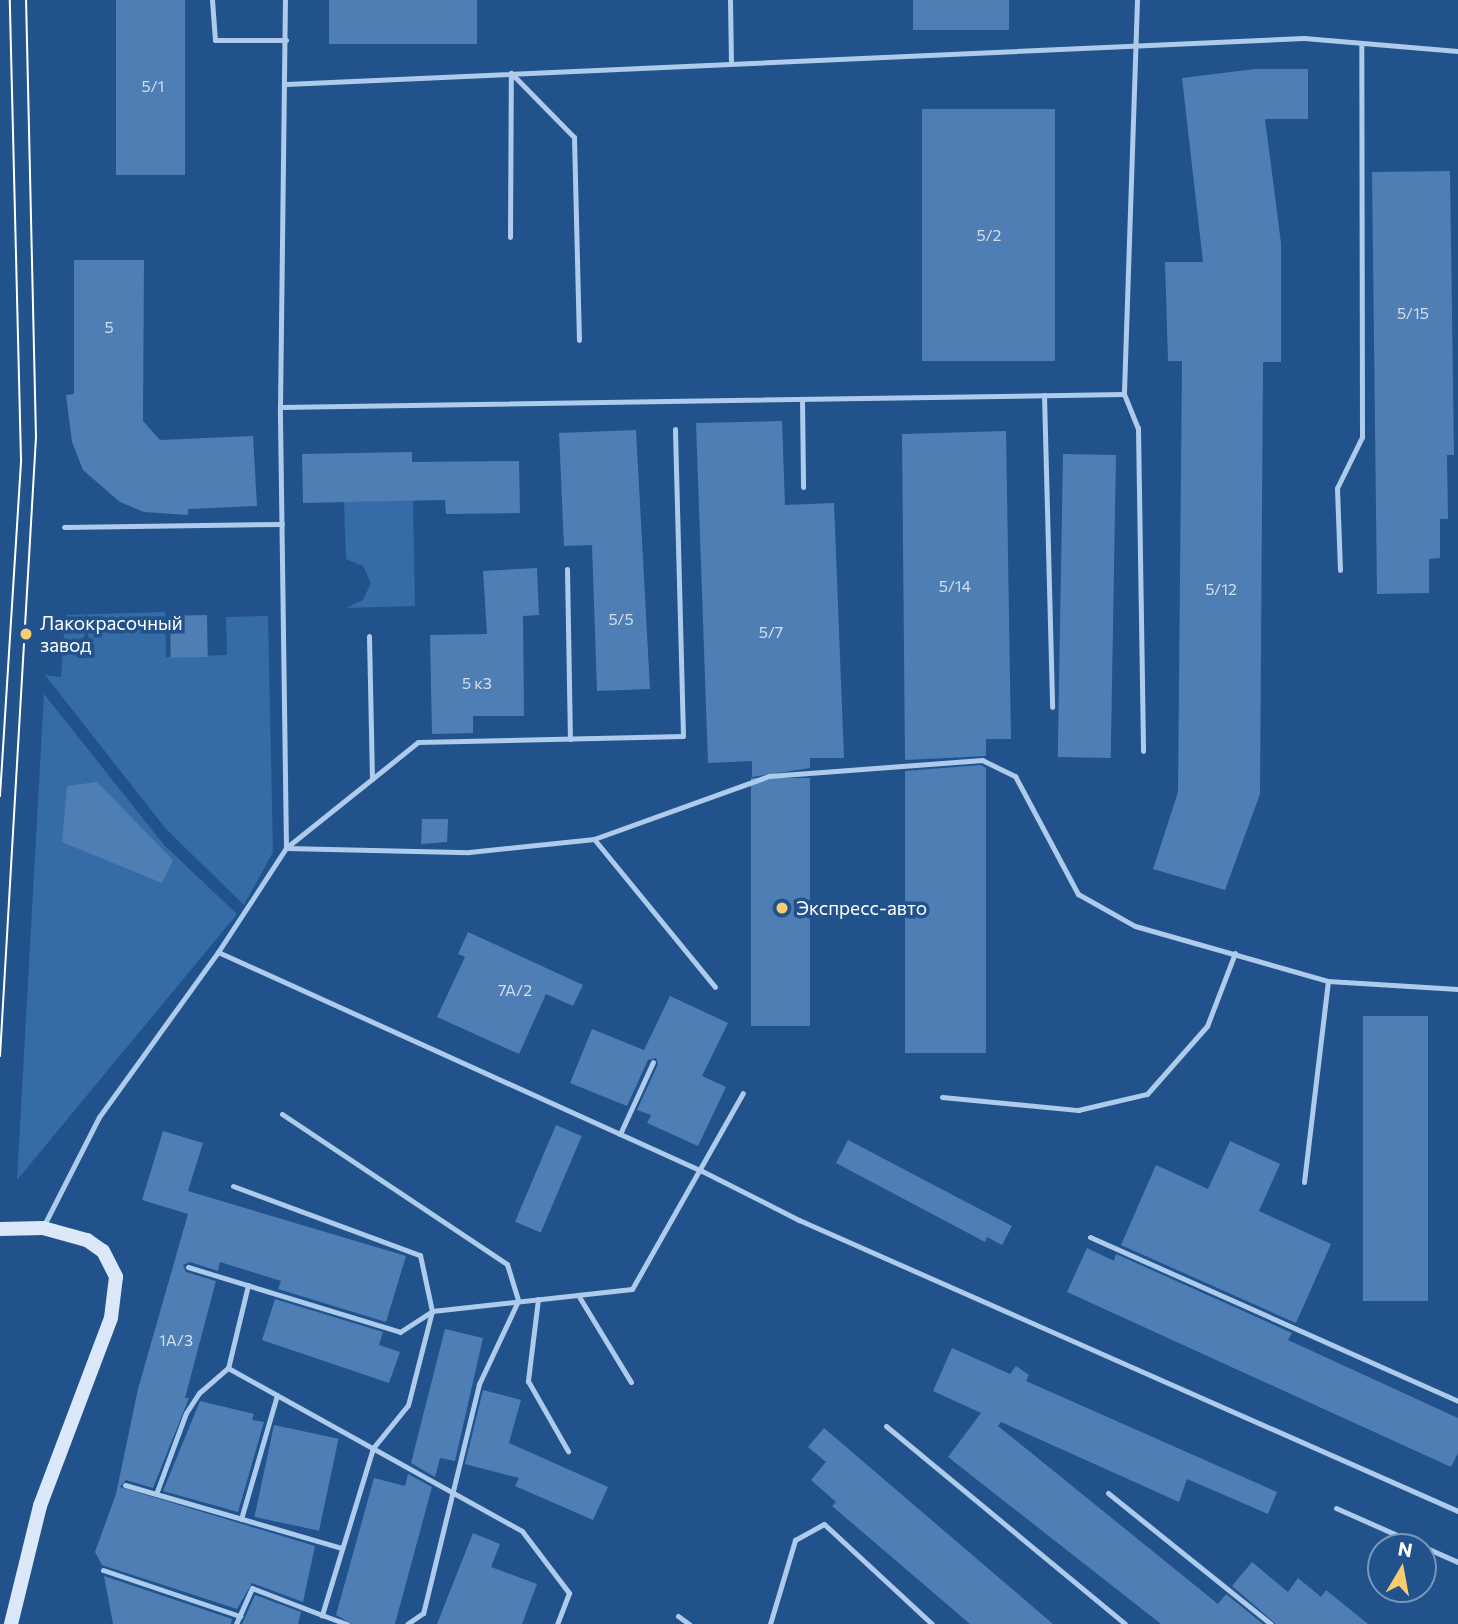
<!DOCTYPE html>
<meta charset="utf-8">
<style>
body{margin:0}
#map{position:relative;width:1458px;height:1624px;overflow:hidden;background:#21528b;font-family:Commissioner,sans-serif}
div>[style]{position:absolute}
.green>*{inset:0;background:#356ca8}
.building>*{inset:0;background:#4e7eb4;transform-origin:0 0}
.service>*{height:5px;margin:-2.5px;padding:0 2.5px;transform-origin:2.5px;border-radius:2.5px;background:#aecbeb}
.secondary>*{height:14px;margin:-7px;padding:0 7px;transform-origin:7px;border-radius:7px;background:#dae8f9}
.tram>*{height:2px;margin:-1px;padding:0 1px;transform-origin:1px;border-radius:1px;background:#fff}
.dots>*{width:19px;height:19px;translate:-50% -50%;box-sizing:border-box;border:4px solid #21528b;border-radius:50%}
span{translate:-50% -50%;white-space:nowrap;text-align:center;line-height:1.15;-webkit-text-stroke:7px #21528b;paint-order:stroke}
.number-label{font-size:16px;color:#d3dfec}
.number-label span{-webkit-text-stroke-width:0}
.poi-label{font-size:19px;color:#fff}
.left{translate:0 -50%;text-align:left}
.north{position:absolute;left:1367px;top:1533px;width:70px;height:70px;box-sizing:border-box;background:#21528b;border:2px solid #7a97b9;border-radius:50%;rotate:10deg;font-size:19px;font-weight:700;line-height:28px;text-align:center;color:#fff}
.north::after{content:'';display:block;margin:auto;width:24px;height:32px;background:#f7cd70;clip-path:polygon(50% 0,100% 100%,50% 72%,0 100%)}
</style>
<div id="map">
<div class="green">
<div style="clip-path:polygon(413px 500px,415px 606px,346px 608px,363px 600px,371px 583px,363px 566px,346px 559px,344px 502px)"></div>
<div style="clip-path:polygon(165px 612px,166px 657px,227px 655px,226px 617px,268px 616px,273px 852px,244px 905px,166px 829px,45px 675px,61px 677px,65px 615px)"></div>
<div style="clip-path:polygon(44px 694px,164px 845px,237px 914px,17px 1180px)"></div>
</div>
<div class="building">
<div style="left:116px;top:0;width:69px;height:175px"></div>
<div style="left:329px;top:0;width:148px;height:44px"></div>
<div style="left:913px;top:0;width:96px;height:30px"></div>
<div style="clip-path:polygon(1255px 69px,1308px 69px,1308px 119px,1265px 119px,1281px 243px,1281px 362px,1263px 362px,1260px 794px,1225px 890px,1153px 869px,1178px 792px,1182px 361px,1168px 361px,1165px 262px,1203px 262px,1182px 78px)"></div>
<div style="left:922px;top:109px;width:133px;height:252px"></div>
<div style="clip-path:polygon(1450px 171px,1454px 455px,1447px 455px,1448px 519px,1440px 519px,1440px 558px,1429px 559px,1429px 593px,1377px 594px,1372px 172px)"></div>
<div style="clip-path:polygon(74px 260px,144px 260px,143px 421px,160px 440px,253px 436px,257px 506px,188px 509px,188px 515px,144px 512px,120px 502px,83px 470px,72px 442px,66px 395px,74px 394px)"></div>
<div style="clip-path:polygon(782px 421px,785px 505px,834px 503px,844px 758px,810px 758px,810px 768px,752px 777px,752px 761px,708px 763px,696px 423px)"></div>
<div style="clip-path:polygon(636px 430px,650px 689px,597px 691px,592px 545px,564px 546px,559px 433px)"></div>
<div style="clip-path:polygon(1006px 431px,1011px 739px,986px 739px,986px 756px,905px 760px,902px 434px)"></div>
<div style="clip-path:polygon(412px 452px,412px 462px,519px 461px,520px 513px,446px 514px,445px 500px,303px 503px,302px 454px)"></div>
<div style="left:1063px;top:454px;width:53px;height:303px;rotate:1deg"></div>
<div style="clip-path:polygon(537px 568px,539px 615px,523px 616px,524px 716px,473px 716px,473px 733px,432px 734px,430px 635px,487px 634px,483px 571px)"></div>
<div style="left:207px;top:615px;width:42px;height:37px;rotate:89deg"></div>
<div style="clip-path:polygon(981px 765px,986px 768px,986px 1053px,905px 1053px,905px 771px)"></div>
<div style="left:810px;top:778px;width:248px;height:59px;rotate:90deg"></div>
<div style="clip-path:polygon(97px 782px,173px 860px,162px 883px,62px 842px,67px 786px)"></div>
<div style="clip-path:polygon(422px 819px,448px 819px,447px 842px,421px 844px)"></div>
<div style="clip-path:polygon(468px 932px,583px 985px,573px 1006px,546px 994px,519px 1054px,437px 1017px,465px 957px,458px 954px)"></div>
<div style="clip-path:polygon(670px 996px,728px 1023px,702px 1076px,726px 1087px,698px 1146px,647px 1123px,651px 1115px,637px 1110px,658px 1064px,656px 1058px,648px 1060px,627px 1106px,570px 1083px,592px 1029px,644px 1050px)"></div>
<div style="left:1363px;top:1016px;width:65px;height:285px"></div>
<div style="left:556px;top:1125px;width:28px;height:105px;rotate:23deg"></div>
<div style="clip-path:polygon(163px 1131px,203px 1143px,188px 1191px,406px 1256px,386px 1322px,278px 1289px,281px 1281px,220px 1262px,218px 1271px,190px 1262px,183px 1265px,186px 1272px,216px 1281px,185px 1398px,189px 1398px,153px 1488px,126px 1480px,120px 1487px,315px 1546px,303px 1602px,252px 1583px,237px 1609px,102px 1565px,95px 1552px,116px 1494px,138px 1389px,188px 1214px,142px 1200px)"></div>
<div style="clip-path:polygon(848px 1140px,1012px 1226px,1002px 1245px,987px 1237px,985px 1242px,836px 1163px)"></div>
<div style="clip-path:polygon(1230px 1141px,1280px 1164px,1259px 1211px,1331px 1244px,1296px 1323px,1121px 1245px,1156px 1165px,1208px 1189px)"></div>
<div style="clip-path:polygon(1087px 1248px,1114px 1261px,1116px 1254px,1292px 1333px,1288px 1340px,1458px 1418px,1458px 1453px,1451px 1467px,1067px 1292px)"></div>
<div style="clip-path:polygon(275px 1299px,383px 1332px,379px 1345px,400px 1352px,389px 1383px,262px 1340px)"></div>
<div style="clip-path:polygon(445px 1329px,483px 1338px,455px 1461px,440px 1458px,435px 1477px,411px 1463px)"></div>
<div style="clip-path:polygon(952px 1348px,1010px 1374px,1016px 1366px,1029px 1375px,1026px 1381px,1277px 1492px,1268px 1514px,1187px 1479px,1179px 1502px,1001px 1422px,998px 1426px,1218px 1604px,1226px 1594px,1263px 1624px,1161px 1624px,948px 1457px,981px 1413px,933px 1391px)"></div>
<div style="clip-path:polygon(483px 1390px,521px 1400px,509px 1443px,608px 1487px,593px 1520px,515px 1486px,519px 1478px,465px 1464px)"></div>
<div style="clip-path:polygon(200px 1401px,254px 1414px,252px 1420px,264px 1422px,238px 1512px,163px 1491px)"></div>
<div style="left:274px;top:1425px;width:66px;height:94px;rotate:12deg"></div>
<div style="clip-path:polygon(824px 1428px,1053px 1624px,970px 1624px,832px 1506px,836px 1502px,811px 1480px,826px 1462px,808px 1447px)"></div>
<div style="clip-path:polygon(408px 1474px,432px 1487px,395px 1624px,352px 1624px,336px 1615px,374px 1478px,405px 1486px)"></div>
<div style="clip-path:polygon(473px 1533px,500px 1544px,491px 1567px,537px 1584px,522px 1624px,437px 1624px)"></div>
<div style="clip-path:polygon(1252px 1562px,1288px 1592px,1298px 1578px,1321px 1597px,1326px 1590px,1368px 1624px,1276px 1624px,1232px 1586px)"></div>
<div style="clip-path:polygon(104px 1576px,232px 1619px,231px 1624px,113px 1624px)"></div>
<div style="clip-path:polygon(255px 1595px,301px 1612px,298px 1624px,242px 1624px)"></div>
</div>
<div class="service">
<div style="left:212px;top:0;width:40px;rotate:85.7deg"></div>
<div style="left:215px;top:40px;width:71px"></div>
<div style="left:730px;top:0;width:61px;rotate:89.1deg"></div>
<div style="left:1137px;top:0;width:394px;rotate:91.9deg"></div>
<div style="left:1124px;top:394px;width:37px;rotate:68deg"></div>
<div style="left:1138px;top:428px;width:323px;rotate:89.1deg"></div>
<div style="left:286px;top:84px;width:1019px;rotate:-2.59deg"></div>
<div style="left:1304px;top:38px;width:155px;rotate:4.8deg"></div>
<div style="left:510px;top:237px;width:164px;rotate:-89.7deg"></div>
<div style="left:511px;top:73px;width:90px;rotate:45.5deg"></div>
<div style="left:574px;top:137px;width:203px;rotate:88.6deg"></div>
<div style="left:1044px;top:395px;width:312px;rotate:88.5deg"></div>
<div style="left:802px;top:399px;width:88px;rotate:89.3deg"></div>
<div style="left:280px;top:407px;width:844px;rotate:-0.88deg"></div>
<div style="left:64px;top:527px;width:218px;rotate:-0.8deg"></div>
<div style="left:567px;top:569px;width:170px;rotate:89deg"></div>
<div style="left:1340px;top:570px;width:82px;rotate:-92.1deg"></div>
<div style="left:1337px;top:488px;width:57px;rotate:-63.9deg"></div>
<div style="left:1362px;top:437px;width:394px;rotate:-90.1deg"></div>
<div style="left:369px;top:636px;width:143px;rotate:88.8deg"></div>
<div style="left:372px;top:779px;width:110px;rotate:141.3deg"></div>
<div style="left:286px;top:848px;width:183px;rotate:1.3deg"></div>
<div style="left:469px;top:852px;width:126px;rotate:-5.9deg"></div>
<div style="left:594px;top:839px;width:186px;rotate:-19.8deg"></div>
<div style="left:769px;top:776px;width:214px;rotate:-4.3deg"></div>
<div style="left:982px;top:760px;width:37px;rotate:26deg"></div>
<div style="left:1015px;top:776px;width:134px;rotate:61.9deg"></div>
<div style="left:1078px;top:894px;width:65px;rotate:29.3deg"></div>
<div style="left:1135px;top:926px;width:201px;rotate:15.9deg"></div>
<div style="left:1328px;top:981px;width:130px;rotate:3.5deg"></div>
<div style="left:372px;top:779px;width:59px;rotate:-38.8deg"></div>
<div style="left:418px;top:742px;width:265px;rotate:-1.3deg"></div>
<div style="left:683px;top:736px;width:307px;rotate:-91.5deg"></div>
<div style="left:594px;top:839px;width:191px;rotate:50.7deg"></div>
<div style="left:218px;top:952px;width:531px;rotate:24.35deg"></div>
<div style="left:702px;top:1171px;width:109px;rotate:26.8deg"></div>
<div style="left:799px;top:1220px;width:720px;rotate:23.83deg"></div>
<div style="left:942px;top:1097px;width:137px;rotate:5.5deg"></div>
<div style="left:1078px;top:1110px;width:71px;rotate:-13.1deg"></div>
<div style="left:1147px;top:1094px;width:91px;rotate:-48.6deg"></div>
<div style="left:1207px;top:1026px;width:78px;rotate:-69deg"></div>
<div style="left:282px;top:1114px;width:270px;rotate:33.7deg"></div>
<div style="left:507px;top:1264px;width:39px;rotate:73deg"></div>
<div style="left:518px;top:1301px;width:92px;rotate:115.2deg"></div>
<div style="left:479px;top:1384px;width:236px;rotate:103.7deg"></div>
<div style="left:423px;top:1613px;width:19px;rotate:145deg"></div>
<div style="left:620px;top:1134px;width:79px;rotate:-65.4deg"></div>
<div style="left:1304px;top:1182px;width:202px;rotate:-83.2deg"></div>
<div style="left:233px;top:1186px;width:199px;rotate:20.3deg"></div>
<div style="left:420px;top:1255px;width:57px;rotate:77.9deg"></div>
<div style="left:432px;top:1311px;width:97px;rotate:104.3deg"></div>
<div style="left:408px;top:1405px;width:55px;rotate:129.1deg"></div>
<div style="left:373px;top:1448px;width:175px;rotate:107deg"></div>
<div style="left:322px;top:1615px;width:75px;rotate:-158.9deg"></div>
<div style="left:252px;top:1588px;width:39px;rotate:114deg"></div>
<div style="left:43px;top:1227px;width:123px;rotate:-63deg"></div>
<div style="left:99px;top:1117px;width:203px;rotate:-54.2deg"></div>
<div style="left:218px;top:952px;width:124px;rotate:-56.8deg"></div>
<div style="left:286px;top:848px;width:441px;rotate:-90.8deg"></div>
<div style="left:280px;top:407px;width:407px;rotate:-89.3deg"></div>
<div style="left:1090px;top:1237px;width:403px;rotate:24deg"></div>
<div style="left:188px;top:1267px;width:222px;rotate:17deg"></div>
<div style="left:400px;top:1332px;width:38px;rotate:-33deg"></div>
<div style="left:432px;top:1311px;width:201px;rotate:-6.3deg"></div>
<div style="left:632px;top:1289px;width:225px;rotate:-60.5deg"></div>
<div style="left:248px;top:1285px;width:85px;rotate:103.5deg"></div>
<div style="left:228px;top:1368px;width:336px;rotate:29deg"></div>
<div style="left:522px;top:1531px;width:78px;rotate:52.8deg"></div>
<div style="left:569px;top:1593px;width:33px;rotate:111deg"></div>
<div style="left:578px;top:1295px;width:102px;rotate:58.7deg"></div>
<div style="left:538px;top:1299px;width:83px;rotate:97deg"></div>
<div style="left:528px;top:1381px;width:81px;rotate:60.3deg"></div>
<div style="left:886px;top:1426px;width:310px;rotate:39.6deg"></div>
<div style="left:125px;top:1485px;width:226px;rotate:16.2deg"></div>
<div style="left:1108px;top:1493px;width:209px;rotate:38.8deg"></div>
<div style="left:156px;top:1494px;width:86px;rotate:-69.7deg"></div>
<div style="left:186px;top:1413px;width:24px;rotate:-57deg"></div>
<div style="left:199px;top:1393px;width:38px;rotate:-41deg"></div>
<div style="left:1336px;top:1508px;width:133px;rotate:23.9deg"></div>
<div style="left:241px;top:1519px;width:129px;rotate:-73.8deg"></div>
<div style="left:103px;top:1570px;width:145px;rotate:18.6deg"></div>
<div style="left:322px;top:1615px;width:27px;rotate:20deg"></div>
<div style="left:678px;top:1616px;width:14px;rotate:36deg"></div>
<div style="left:770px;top:1624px;width:88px;rotate:-73.4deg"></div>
<div style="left:795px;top:1540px;width:33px;rotate:-29deg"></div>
<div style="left:824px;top:1524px;width:147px;rotate:42.8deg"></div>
</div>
<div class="secondary">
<div style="left:0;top:1229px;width:43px;rotate:-1.3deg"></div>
<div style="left:43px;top:1228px;width:46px;rotate:15.3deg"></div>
<div style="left:87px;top:1240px;width:19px;rotate:35deg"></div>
<div style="left:103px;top:1251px;width:29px;rotate:63deg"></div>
<div style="left:116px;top:1277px;width:41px;rotate:97deg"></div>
<div style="left:111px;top:1318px;width:201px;rotate:110.7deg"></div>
<div style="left:40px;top:1506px;width:122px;rotate:103.8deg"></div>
</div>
<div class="tram">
<div style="left:0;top:796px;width:337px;rotate:-86.4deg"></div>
<div style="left:21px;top:460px;width:460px;rotate:-91.4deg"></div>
<div style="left:0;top:1056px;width:619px;rotate:-86.67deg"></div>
<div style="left:36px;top:438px;width:438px;rotate:-91.3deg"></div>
</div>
<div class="dots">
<div style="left:26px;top:634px;background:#f7cd70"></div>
<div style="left:782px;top:908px;background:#f7cd70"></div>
</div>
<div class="number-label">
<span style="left:153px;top:86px">5/1</span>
<span style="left:989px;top:235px">5/2</span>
<span style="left:1413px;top:313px">5/15</span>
<span style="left:109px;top:327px">5</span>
<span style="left:955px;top:586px">5/14</span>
<span style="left:1221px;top:589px">5/12</span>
<span style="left:621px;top:619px">5/5</span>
<span style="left:771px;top:632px">5/7</span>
<span style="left:477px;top:683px">5 к3</span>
<span style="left:515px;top:990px">7А/2</span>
<span style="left:176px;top:1340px">1А/3</span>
</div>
<div class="poi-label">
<span class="left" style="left:40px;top:634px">Лакокрасочный<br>завод</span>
<span class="left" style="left:796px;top:908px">Экспресс-авто</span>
</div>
<div class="north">N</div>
</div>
